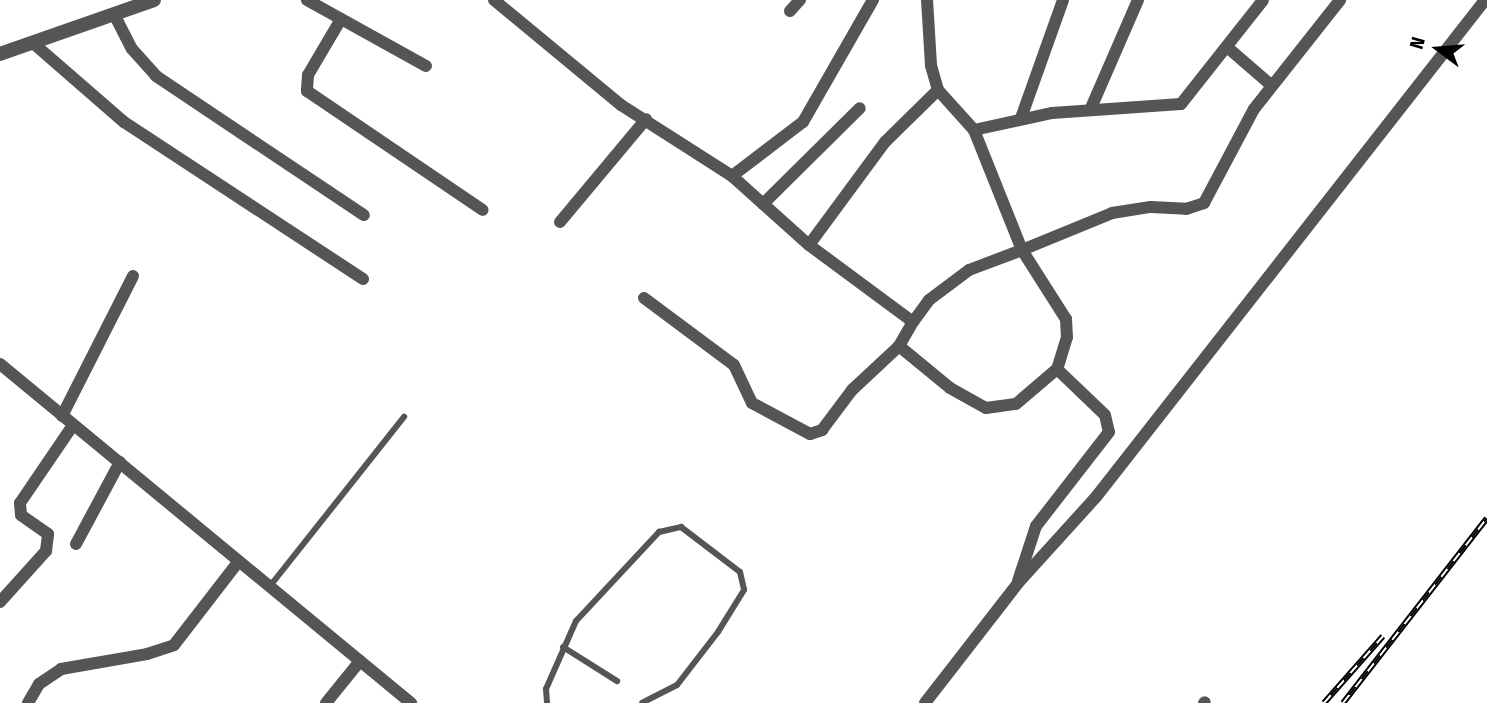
<!DOCTYPE html>
<style>
body{margin:0}
#map{position:relative;width:1487px;height:703px;overflow:hidden;background:#fff;font-family:"Fira Sans Condensed",sans-serif}
div>[style]{position:absolute}
.service>*{height:6px;margin:-3px;padding:0 3px;transform-origin:3px;border-radius:3px;background:#555}
.minor>*{height:12px;margin:-6px;padding:0 6px;transform-origin:6px;border-radius:6px;background:#555}
.tertiary>*{height:14px;margin:-7px;padding:0 7px;transform-origin:7px;border-radius:7px;background:#555}
.rail>*{height:6px;margin-top:-3px;transform-origin:0;background:repeating-linear-gradient(90deg,#fff 0 10px,#000 0 20px);box-sizing:border-box;border-block:2px solid #000}
span{translate:-50% -50%;white-space:nowrap;text-align:center;line-height:1.15;-webkit-text-stroke:6px #fff;paint-order:stroke}
.north{position:absolute;left:1403px;top:14px;width:70px;height:70px;-webkit-text-stroke:5px #fff;paint-order:stroke;rotate:286deg;font-size:19px;font-weight:700;line-height:28px;text-align:center;color:#000}
.north::after{content:'';display:block;margin:auto;width:24px;height:32px;background:#000;clip-path:polygon(50% 0,100% 100%,50% 72%,0 100%)}
</style>
<div id="map">
<div class="service">
<div style="left:270px;top:586px;width:216px;rotate:-51.6deg"></div>
<div style="left:563px;top:647px;width:64px;rotate:32.2deg"></div>
<div style="left:547px;top:703px;width:14px;rotate:-94deg"></div>
<div style="left:546px;top:689px;width:74px;rotate:-66.2deg"></div>
<div style="left:576px;top:621px;width:122px;rotate:-47deg"></div>
<div style="left:659px;top:532px;width:23px;rotate:-13deg"></div>
<div style="left:681px;top:527px;width:74px;rotate:37.3deg"></div>
<div style="left:740px;top:572px;width:18px;rotate:77deg"></div>
<div style="left:744px;top:590px;width:49px;rotate:121.8deg"></div>
<div style="left:718px;top:632px;width:67px;rotate:127.7deg"></div>
<div style="left:677px;top:685px;width:39px;rotate:153deg"></div>
</div>
<div class="minor">
<div style="left:307px;top:0;width:136px;rotate:29deg"></div>
<div style="left:494px;top:0;width:165px;rotate:39.6deg"></div>
<div style="left:621px;top:105px;width:132px;rotate:32.6deg"></div>
<div style="left:732px;top:176px;width:103px;rotate:41.9deg"></div>
<div style="left:809px;top:245px;width:128px;rotate:-53.6deg"></div>
<div style="left:885px;top:142px;width:74px;rotate:-44.5deg"></div>
<div style="left:938px;top:90px;width:26px;rotate:-106deg"></div>
<div style="left:931px;top:65px;width:65px;rotate:-93.5deg"></div>
<div style="left:790px;top:11px;width:15px;rotate:-48deg"></div>
<div style="left:114px;top:14px;width:39px;rotate:63deg"></div>
<div style="left:132px;top:49px;width:36px;rotate:48deg"></div>
<div style="left:156px;top:76px;width:250px;rotate:33.8deg"></div>
<div style="left:341px;top:19px;width:65px;rotate:120.5deg"></div>
<div style="left:308px;top:75px;width:16px;rotate:94deg"></div>
<div style="left:307px;top:91px;width:212px;rotate:34.1deg"></div>
<div style="left:33px;top:43px;width:121px;rotate:41deg"></div>
<div style="left:124px;top:122px;width:286px;rotate:33.3deg"></div>
<div style="left:1227px;top:47px;width:58px;rotate:40.8deg"></div>
<div style="left:938px;top:90px;width:54px;rotate:48deg"></div>
<div style="left:974px;top:130px;width:129px;rotate:68.2deg"></div>
<div style="left:1022px;top:250px;width:97px;rotate:-22.3deg"></div>
<div style="left:1112px;top:213px;width:39px;rotate:-9deg"></div>
<div style="left:1151px;top:207px;width:35px;rotate:3deg"></div>
<div style="left:1186px;top:209px;width:19px;rotate:-18deg"></div>
<div style="left:1204px;top:203px;width:106px;rotate:-62deg"></div>
<div style="left:1254px;top:109px;width:139px;rotate:-51.7deg"></div>
<div style="left:1091px;top:108px;width:118px;rotate:-66.5deg"></div>
<div style="left:1021px;top:118px;width:125px;rotate:-70.4deg"></div>
<div style="left:974px;top:130px;width:80px;rotate:-12.3deg"></div>
<div style="left:1052px;top:113px;width:129px;rotate:-4deg"></div>
<div style="left:1181px;top:104px;width:132px;rotate:-51.7deg"></div>
<div style="left:732px;top:176px;width:89px;rotate:-37.3deg"></div>
<div style="left:803px;top:122px;width:141px;rotate:-60.2deg"></div>
<div style="left:763px;top:204px;width:136px;rotate:-44.7deg"></div>
<div style="left:560px;top:222px;width:134px;rotate:-50.1deg"></div>
<div style="left:809px;top:245px;width:129px;rotate:36.5deg"></div>
<div style="left:913px;top:322px;width:27px;rotate:-54deg"></div>
<div style="left:929px;top:300px;width:50px;rotate:-36.9deg"></div>
<div style="left:969px;top:270px;width:57px;rotate:-20.7deg"></div>
<div style="left:1022px;top:250px;width:82px;rotate:57.5deg"></div>
<div style="left:1066px;top:319px;width:18px;rotate:87deg"></div>
<div style="left:1067px;top:337px;width:34px;rotate:107deg"></div>
<div style="left:1057px;top:369px;width:66px;rotate:43.8deg"></div>
<div style="left:1105px;top:415px;width:17px;rotate:77deg"></div>
<div style="left:1109px;top:432px;width:119px;rotate:127.8deg"></div>
<div style="left:1036px;top:526px;width:58px;rotate:108.1deg"></div>
<div style="left:644px;top:298px;width:112px;rotate:36.7deg"></div>
<div style="left:734px;top:365px;width:42px;rotate:64.7deg"></div>
<div style="left:752px;top:403px;width:66px;rotate:28.1deg"></div>
<div style="left:810px;top:434px;width:13px;rotate:-18deg"></div>
<div style="left:822px;top:430px;width:50px;rotate:-53.1deg"></div>
<div style="left:852px;top:390px;width:64px;rotate:-43.1deg"></div>
<div style="left:899px;top:346px;width:28px;rotate:-60deg"></div>
<div style="left:899px;top:346px;width:66px;rotate:39.5deg"></div>
<div style="left:950px;top:388px;width:41px;rotate:29.1deg"></div>
<div style="left:986px;top:408px;width:30px;rotate:-8deg"></div>
<div style="left:1016px;top:404px;width:54px;rotate:-40.5deg"></div>
<div style="left:0;top:364px;width:533px;rotate:39.52deg"></div>
<div style="left:62px;top:416px;width:157px;rotate:-63.1deg"></div>
<div style="left:76px;top:544px;width:93px;rotate:-61.8deg"></div>
<div style="left:0;top:602px;width:69px;rotate:-48deg"></div>
<div style="left:46px;top:551px;width:17px;rotate:-83deg"></div>
<div style="left:48px;top:534px;width:33px;rotate:-145deg"></div>
<div style="left:21px;top:515px;width:12px;rotate:-95deg"></div>
<div style="left:20px;top:503px;width:94px;rotate:-55.8deg"></div>
<div style="left:28px;top:703px;width:22px;rotate:-60deg"></div>
<div style="left:39px;top:684px;width:27px;rotate:-34deg"></div>
<div style="left:61px;top:669px;width:87px;rotate:-9.9deg"></div>
<div style="left:147px;top:654px;width:28px;rotate:-18deg"></div>
<div style="left:174px;top:645px;width:106px;rotate:-52.3deg"></div>
<div style="left:326px;top:703px;width:54px;rotate:-51deg"></div>
<div style="left:925px;top:703px;width:152px;rotate:-52.2deg"></div>
<div style="left:1018px;top:583px;width:116px;rotate:-47.8deg"></div>
<div style="left:1096px;top:497px;width:631px;rotate:-51.95deg"></div>
<div style="left:1204px;top:703px;width:1px;rotate:-45deg"></div>
</div>
<div class="tertiary">
<div style="left:0;top:54px;width:163px;rotate:-19.3deg"></div>
</div>
<div class="rail">
<div style="left:1324px;top:703px;width:89px;rotate:-48.6deg"></div>
<div style="left:1343px;top:703px;width:234px;rotate:-52.1deg"></div>
</div>
<div class="north">N</div>
</div>
